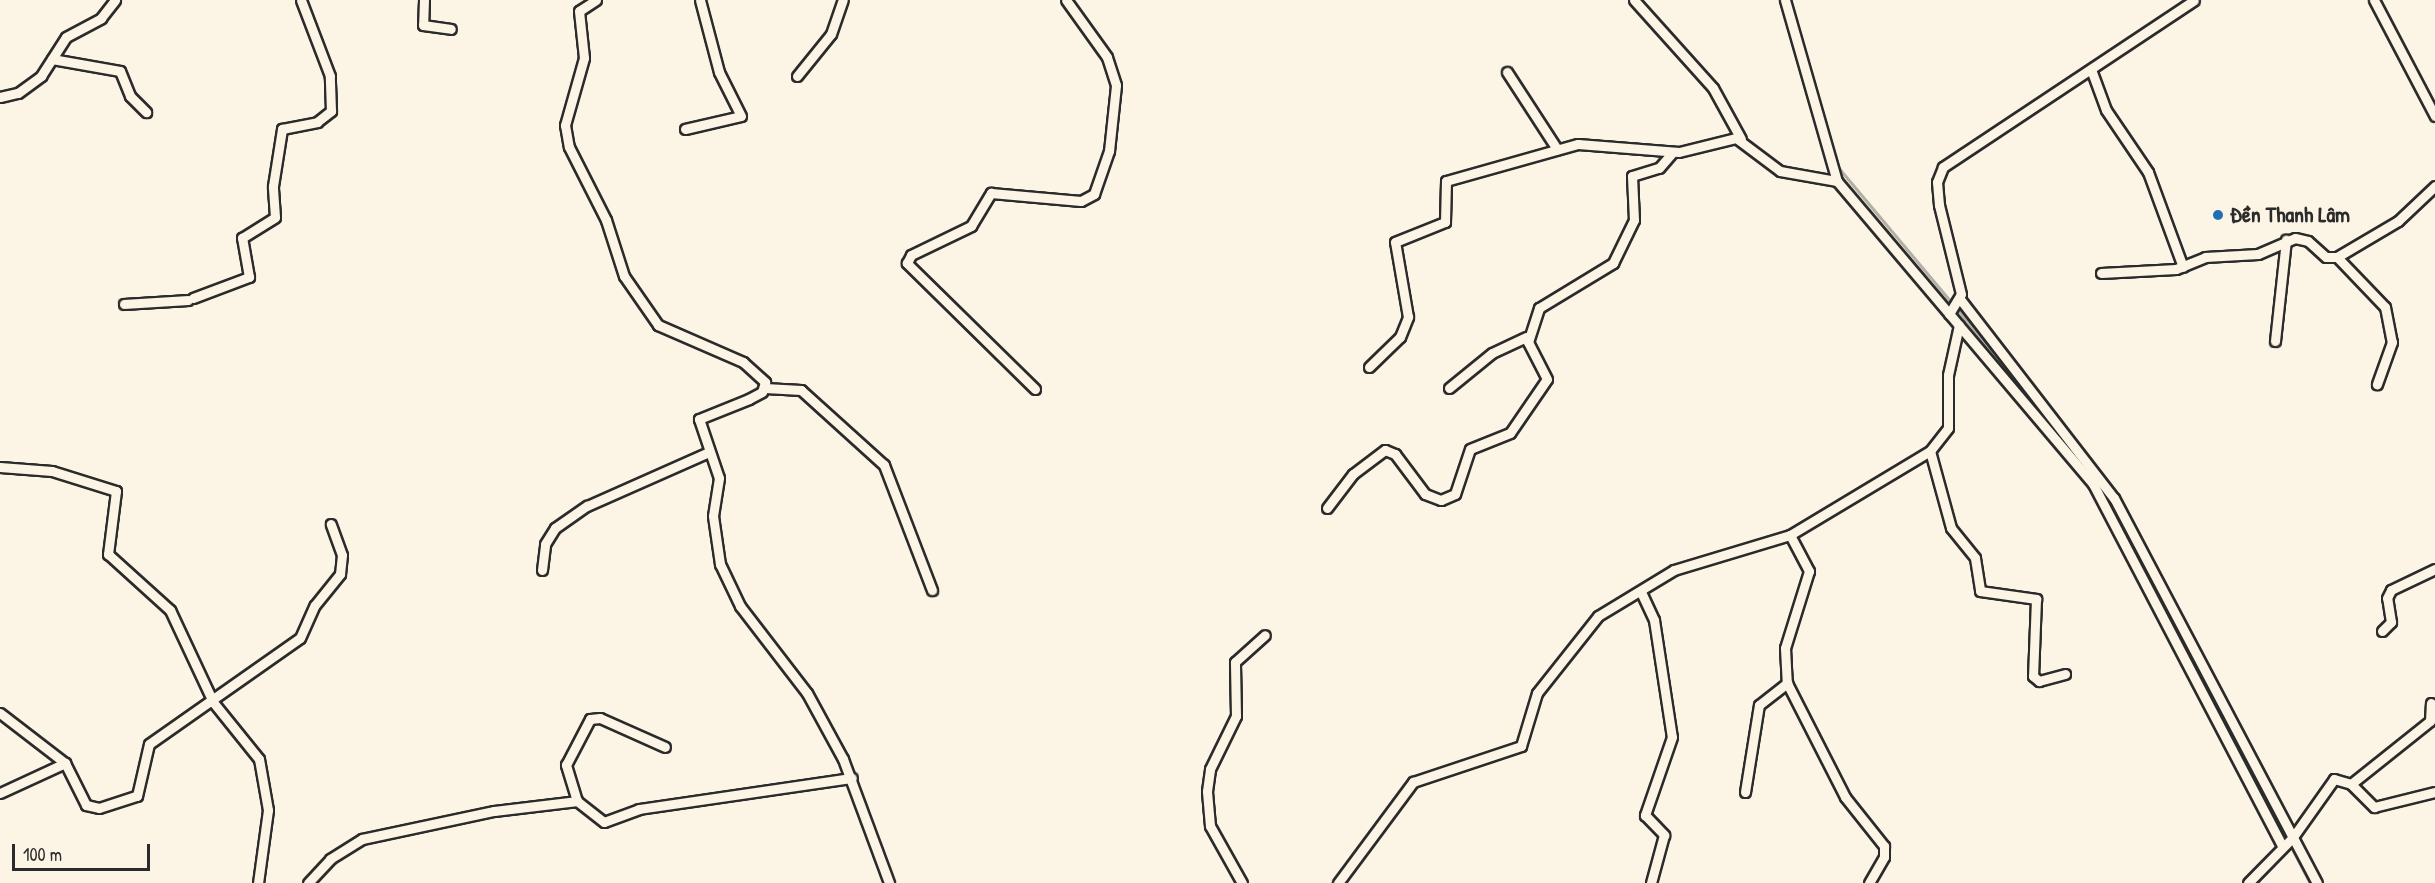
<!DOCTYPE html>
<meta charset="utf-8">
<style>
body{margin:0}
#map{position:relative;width:2435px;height:883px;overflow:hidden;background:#fcf5e5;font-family:"Patrick Hand",sans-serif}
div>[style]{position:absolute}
.stream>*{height:3px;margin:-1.5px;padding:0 1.5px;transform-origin:1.5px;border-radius:1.5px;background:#b4b0a5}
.roads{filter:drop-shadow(2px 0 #2b2b2b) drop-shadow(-2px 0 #2b2b2b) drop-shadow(0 2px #2b2b2b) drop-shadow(0 -2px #2b2b2b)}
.street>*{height:9px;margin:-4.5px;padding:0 4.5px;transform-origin:4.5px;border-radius:4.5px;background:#fcf5e5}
.dots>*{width:16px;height:16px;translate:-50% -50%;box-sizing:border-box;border:3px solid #fcf5e5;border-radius:50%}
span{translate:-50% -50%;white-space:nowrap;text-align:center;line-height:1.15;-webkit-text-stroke:5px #fcf5e5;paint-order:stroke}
.poi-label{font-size:22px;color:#2b2b2b;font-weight:700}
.left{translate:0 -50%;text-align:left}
.scale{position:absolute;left:12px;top:844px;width:138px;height:27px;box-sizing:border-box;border:3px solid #2b2b2b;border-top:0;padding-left:8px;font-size:18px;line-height:21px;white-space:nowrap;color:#2b2b2b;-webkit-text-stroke:4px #fcf5e5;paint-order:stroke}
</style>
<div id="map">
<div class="stream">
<div style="left:1790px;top:0;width:10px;rotate:79deg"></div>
<div style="left:1837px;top:166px;width:275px;rotate:50deg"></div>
<div style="left:2107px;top:495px;width:438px;rotate:62.4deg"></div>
</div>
<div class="roads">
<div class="street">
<div style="left:424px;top:0;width:25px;rotate:92deg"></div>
<div style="left:423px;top:25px;width:28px;rotate:8deg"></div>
<div style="left:596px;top:0;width:20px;rotate:147deg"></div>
<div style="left:579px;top:11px;width:47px;rotate:83.9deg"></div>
<div style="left:584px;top:58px;width:70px;rotate:105.8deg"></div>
<div style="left:565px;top:125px;width:22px;rotate:80deg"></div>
<div style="left:569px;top:147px;width:82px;rotate:63.1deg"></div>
<div style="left:606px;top:220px;width:59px;rotate:72.2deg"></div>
<div style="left:624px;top:276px;width:60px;rotate:55.2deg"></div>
<div style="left:658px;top:325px;width:93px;rotate:23.5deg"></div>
<div style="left:743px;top:362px;width:30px;rotate:42deg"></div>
<div style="left:765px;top:382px;width:10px;rotate:107deg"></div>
<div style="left:762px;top:392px;width:15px;rotate:152deg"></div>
<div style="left:749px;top:399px;width:54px;rotate:158.2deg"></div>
<div style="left:699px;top:419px;width:62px;rotate:71.3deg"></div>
<div style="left:719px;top:478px;width:38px;rotate:99deg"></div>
<div style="left:713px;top:516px;width:49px;rotate:81.7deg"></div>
<div style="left:720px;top:564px;width:47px;rotate:64.5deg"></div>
<div style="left:740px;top:606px;width:110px;rotate:52.4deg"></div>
<div style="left:807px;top:693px;width:75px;rotate:61.4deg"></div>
<div style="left:843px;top:759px;width:132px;rotate:69.6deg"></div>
<div style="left:1634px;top:0;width:118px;rotate:48.1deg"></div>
<div style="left:1713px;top:88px;width:58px;rotate:61.2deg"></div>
<div style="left:1785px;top:0;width:188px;rotate:74deg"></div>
<div style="left:1837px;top:181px;width:397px;rotate:49.8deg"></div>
<div style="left:2093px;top:484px;width:407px;rotate:62.4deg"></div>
<div style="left:2374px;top:0;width:131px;rotate:62.3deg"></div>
<div style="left:52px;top:59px;width:69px;rotate:10deg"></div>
<div style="left:120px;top:71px;width:27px;rotate:68deg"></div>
<div style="left:130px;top:96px;width:23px;rotate:45deg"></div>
<div style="left:1507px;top:72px;width:92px;rotate:57deg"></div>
<div style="left:2092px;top:72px;width:40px;rotate:69.8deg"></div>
<div style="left:2106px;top:110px;width:75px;rotate:55.9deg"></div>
<div style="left:2148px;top:172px;width:101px;rotate:69.8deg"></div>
<div style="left:797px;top:76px;width:54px;rotate:-51deg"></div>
<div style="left:831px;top:34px;width:36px;rotate:-71deg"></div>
<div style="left:0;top:97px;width:18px;rotate:-13deg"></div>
<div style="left:18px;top:93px;width:29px;rotate:-36deg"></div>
<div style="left:41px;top:76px;width:46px;rotate:-57.3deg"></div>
<div style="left:66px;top:37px;width:40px;rotate:-28deg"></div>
<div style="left:101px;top:18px;width:23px;rotate:-52deg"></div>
<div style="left:685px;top:129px;width:57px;rotate:-13.1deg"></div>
<div style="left:741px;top:116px;width:49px;rotate:-116.6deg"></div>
<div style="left:719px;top:72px;width:74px;rotate:-104.8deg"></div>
<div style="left:2337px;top:257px;width:69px;rotate:46.2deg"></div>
<div style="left:2385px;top:307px;width:36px;rotate:79deg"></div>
<div style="left:2392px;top:342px;width:45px;rotate:109.7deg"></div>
<div style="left:2101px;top:273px;width:75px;rotate:-3.1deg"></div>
<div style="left:2176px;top:269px;width:31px;rotate:-22deg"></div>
<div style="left:2205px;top:257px;width:53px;rotate:-3.2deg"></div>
<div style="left:2258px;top:254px;width:40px;rotate:-23.4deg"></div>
<div style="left:2295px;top:238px;width:13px;rotate:13deg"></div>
<div style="left:2308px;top:241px;width:24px;rotate:42deg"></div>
<div style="left:2326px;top:257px;width:11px"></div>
<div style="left:2337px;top:257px;width:71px;rotate:-30.5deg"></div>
<div style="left:2398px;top:221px;width:51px;rotate:-43.4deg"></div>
<div style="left:193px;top:298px;width:60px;rotate:-20.6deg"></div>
<div style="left:249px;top:277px;width:40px;rotate:-100deg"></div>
<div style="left:242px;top:238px;width:39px;rotate:-32deg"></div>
<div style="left:275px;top:217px;width:31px;rotate:-94deg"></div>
<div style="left:273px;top:186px;width:58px;rotate:-81deg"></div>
<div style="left:282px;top:129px;width:36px;rotate:-11deg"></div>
<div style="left:317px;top:122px;width:18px;rotate:-38deg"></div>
<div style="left:331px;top:111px;width:35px;rotate:-92deg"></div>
<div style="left:330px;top:76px;width:81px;rotate:-110.9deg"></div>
<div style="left:1960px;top:299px;width:252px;rotate:52.3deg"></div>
<div style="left:2114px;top:498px;width:435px;rotate:62.2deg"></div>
<div style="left:124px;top:304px;width:64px;rotate:-3.6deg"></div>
<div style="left:1949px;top:314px;width:23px;rotate:-59deg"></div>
<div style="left:1961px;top:294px;width:92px;rotate:-103.9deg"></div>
<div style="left:1939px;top:205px;width:23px;rotate:-95deg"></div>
<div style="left:1937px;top:182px;width:16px;rotate:-68deg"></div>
<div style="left:1943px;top:167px;width:301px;rotate:-33.6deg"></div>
<div style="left:2275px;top:341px;width:102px;rotate:-83.8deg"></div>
<div style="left:1369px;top:367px;width:43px;rotate:-44.1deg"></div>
<div style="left:1400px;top:337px;width:22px;rotate:-68deg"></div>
<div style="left:1408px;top:317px;width:76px;rotate:-99.8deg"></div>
<div style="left:1395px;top:242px;width:54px;rotate:-21.8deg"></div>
<div style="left:1445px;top:222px;width:41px;rotate:-88.6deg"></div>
<div style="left:1446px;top:181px;width:137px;rotate:-15.7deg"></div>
<div style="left:1578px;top:144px;width:101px;rotate:4.5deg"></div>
<div style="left:1679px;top:152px;width:59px;rotate:-13.8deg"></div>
<div style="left:1736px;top:138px;width:55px;rotate:36.9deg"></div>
<div style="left:1780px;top:171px;width:58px;rotate:10deg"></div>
<div style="left:765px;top:388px;width:36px;rotate:3deg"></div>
<div style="left:801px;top:390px;width:112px;rotate:42.1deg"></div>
<div style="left:884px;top:465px;width:134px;rotate:69deg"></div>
<div style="left:1449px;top:388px;width:55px;rotate:-39.1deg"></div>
<div style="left:1492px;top:353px;width:38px;rotate:-25deg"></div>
<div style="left:1035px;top:389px;width:180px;rotate:-135.5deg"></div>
<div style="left:907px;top:263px;width:9px;rotate:-63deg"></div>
<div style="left:911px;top:255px;width:67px;rotate:-25.8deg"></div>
<div style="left:971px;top:226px;width:39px;rotate:-59deg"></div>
<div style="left:991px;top:193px;width:90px;rotate:5.1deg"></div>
<div style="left:1081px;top:201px;width:15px;rotate:-28deg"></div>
<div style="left:1094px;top:194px;width:46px;rotate:-70.8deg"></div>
<div style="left:1109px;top:151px;width:66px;rotate:-83.9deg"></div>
<div style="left:1116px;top:85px;width:29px;rotate:-108deg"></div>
<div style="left:1107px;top:57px;width:70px;rotate:-125.7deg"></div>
<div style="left:1930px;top:451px;width:80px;rotate:74.7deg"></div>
<div style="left:1951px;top:528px;width:38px;rotate:51deg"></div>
<div style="left:1975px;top:558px;width:33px;rotate:81deg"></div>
<div style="left:1980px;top:591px;width:57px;rotate:8.1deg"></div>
<div style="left:2036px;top:599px;width:77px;rotate:92.2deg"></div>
<div style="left:2033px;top:676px;width:8px;rotate:40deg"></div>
<div style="left:2039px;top:681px;width:27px;rotate:-15deg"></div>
<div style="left:0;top:467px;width:52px;rotate:4.4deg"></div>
<div style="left:52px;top:471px;width:67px;rotate:17.4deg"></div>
<div style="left:116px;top:491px;width:64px;rotate:97.2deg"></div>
<div style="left:108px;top:554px;width:84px;rotate:42.1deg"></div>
<div style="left:170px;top:610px;width:102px;rotate:64.9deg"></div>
<div style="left:213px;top:702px;width:73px;rotate:51.1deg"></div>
<div style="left:259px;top:759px;width:52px;rotate:80deg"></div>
<div style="left:268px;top:810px;width:74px;rotate:97.8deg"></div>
<div style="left:1327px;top:508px;width:43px;rotate:-52.6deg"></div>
<div style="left:1353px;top:474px;width:40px;rotate:-37deg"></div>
<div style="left:1385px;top:450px;width:11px;rotate:22deg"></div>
<div style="left:1395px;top:454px;width:50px;rotate:53.1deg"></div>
<div style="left:1425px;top:494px;width:17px;rotate:21deg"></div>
<div style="left:1441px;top:500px;width:15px;rotate:-23deg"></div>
<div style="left:1455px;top:494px;width:47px;rotate:-71.6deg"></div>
<div style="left:1470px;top:449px;width:43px;rotate:-21.8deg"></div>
<div style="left:1510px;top:433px;width:65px;rotate:-55.6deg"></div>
<div style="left:1547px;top:379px;width:42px;rotate:-117.2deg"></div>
<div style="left:1528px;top:342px;width:36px;rotate:-72deg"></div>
<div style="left:1539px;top:308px;width:87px;rotate:-31.3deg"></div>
<div style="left:1613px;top:263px;width:48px;rotate:-64deg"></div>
<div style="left:1634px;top:220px;width:44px;rotate:-92.6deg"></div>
<div style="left:1632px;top:176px;width:28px;rotate:-17deg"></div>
<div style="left:1659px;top:168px;width:21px;rotate:-49deg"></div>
<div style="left:1790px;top:535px;width:41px;rotate:62.2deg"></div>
<div style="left:1809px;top:571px;width:81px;rotate:107.3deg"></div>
<div style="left:1785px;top:648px;width:35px;rotate:87deg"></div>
<div style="left:1787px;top:683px;width:128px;rotate:63deg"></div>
<div style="left:1845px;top:797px;width:63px;rotate:51.5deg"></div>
<div style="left:1884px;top:846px;width:11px;rotate:90deg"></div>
<div style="left:1884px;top:857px;width:30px;rotate:120deg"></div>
<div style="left:542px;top:570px;width:26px;rotate:-83deg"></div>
<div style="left:545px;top:544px;width:19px;rotate:-58deg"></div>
<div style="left:555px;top:528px;width:39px;rotate:-35deg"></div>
<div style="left:587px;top:506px;width:133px;rotate:-23.9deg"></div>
<div style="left:1641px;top:592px;width:31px;rotate:65deg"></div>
<div style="left:1654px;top:620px;width:118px;rotate:81.3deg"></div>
<div style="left:1672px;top:737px;width:83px;rotate:109.1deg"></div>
<div style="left:1645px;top:815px;width:28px;rotate:46deg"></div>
<div style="left:1664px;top:835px;width:50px;rotate:105.2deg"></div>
<div style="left:2382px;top:631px;width:13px;rotate:-45deg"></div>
<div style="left:2391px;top:622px;width:24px;rotate:-99deg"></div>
<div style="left:2387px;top:598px;width:9px;rotate:-63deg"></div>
<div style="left:2391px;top:590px;width:49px;rotate:-25.5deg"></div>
<div style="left:0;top:713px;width:82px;rotate:37.6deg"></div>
<div style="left:65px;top:763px;width:47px;rotate:63.4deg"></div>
<div style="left:86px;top:805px;width:13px;rotate:13deg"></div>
<div style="left:99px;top:808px;width:40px;rotate:-18deg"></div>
<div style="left:137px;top:796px;width:53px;rotate:-77deg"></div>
<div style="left:149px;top:744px;width:184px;rotate:-35.1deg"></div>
<div style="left:300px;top:638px;width:36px;rotate:-66deg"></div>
<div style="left:315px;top:605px;width:40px;rotate:-51deg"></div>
<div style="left:340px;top:574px;width:19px;rotate:-84deg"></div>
<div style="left:342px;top:555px;width:33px;rotate:-110deg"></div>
<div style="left:2351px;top:784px;width:101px;rotate:-38.6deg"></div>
<div style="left:2430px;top:721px;width:18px;rotate:-87deg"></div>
<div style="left:1745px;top:792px;width:88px;rotate:-80.9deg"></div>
<div style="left:1759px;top:705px;width:36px;rotate:-38deg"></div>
<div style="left:0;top:793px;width:72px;rotate:-24.8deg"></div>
<div style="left:577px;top:801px;width:38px;rotate:-107deg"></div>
<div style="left:566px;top:765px;width:52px;rotate:-62.4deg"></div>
<div style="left:590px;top:719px;width:10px;rotate:-6deg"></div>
<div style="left:600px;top:718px;width:71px;rotate:24deg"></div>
<div style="left:308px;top:883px;width:33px;rotate:-47deg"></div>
<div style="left:330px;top:859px;width:38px;rotate:-32deg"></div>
<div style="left:362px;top:839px;width:135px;rotate:-12deg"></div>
<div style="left:494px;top:811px;width:84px;rotate:-6.9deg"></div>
<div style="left:577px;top:801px;width:34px;rotate:38deg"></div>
<div style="left:604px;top:822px;width:37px;rotate:-20deg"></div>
<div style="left:639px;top:809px;width:215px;rotate:-8.3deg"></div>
<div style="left:1242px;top:883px;width:65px;rotate:-119.3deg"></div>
<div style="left:1210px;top:826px;width:35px;rotate:-95deg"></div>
<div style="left:1207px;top:791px;width:22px;rotate:-82deg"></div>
<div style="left:1210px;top:769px;width:59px;rotate:-63.9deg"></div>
<div style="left:1236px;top:716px;width:54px;rotate:-91.1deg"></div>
<div style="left:1235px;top:662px;width:40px;rotate:-42deg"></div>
<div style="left:1338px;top:883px;width:126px;rotate:-53.4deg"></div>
<div style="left:1413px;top:782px;width:114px;rotate:-18.4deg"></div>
<div style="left:1521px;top:746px;width:55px;rotate:-73.2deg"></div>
<div style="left:1537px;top:693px;width:98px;rotate:-51.6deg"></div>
<div style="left:1598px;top:616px;width:89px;rotate:-31.2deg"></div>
<div style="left:1674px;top:570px;width:121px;rotate:-16.8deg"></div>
<div style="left:1790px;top:535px;width:163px;rotate:-31deg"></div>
<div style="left:1930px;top:451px;width:29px;rotate:-52deg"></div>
<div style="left:1948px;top:428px;width:53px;rotate:-90deg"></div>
<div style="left:1948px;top:375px;width:51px;rotate:-77.6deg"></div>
<div style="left:2248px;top:883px;width:64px;rotate:-45.6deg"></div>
<div style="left:2293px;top:837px;width:71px;rotate:-54.7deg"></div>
<div style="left:2334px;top:779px;width:18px;rotate:16deg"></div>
<div style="left:2351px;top:784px;width:33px;rotate:45deg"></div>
<div style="left:2374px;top:807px;width:63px;rotate:-13.8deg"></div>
</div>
</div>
<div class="dots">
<div style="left:2218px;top:215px;background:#1f6fb2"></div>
</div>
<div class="poi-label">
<span class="left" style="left:2230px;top:215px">Đền Thanh Lâm</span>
</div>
<div class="scale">100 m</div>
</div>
